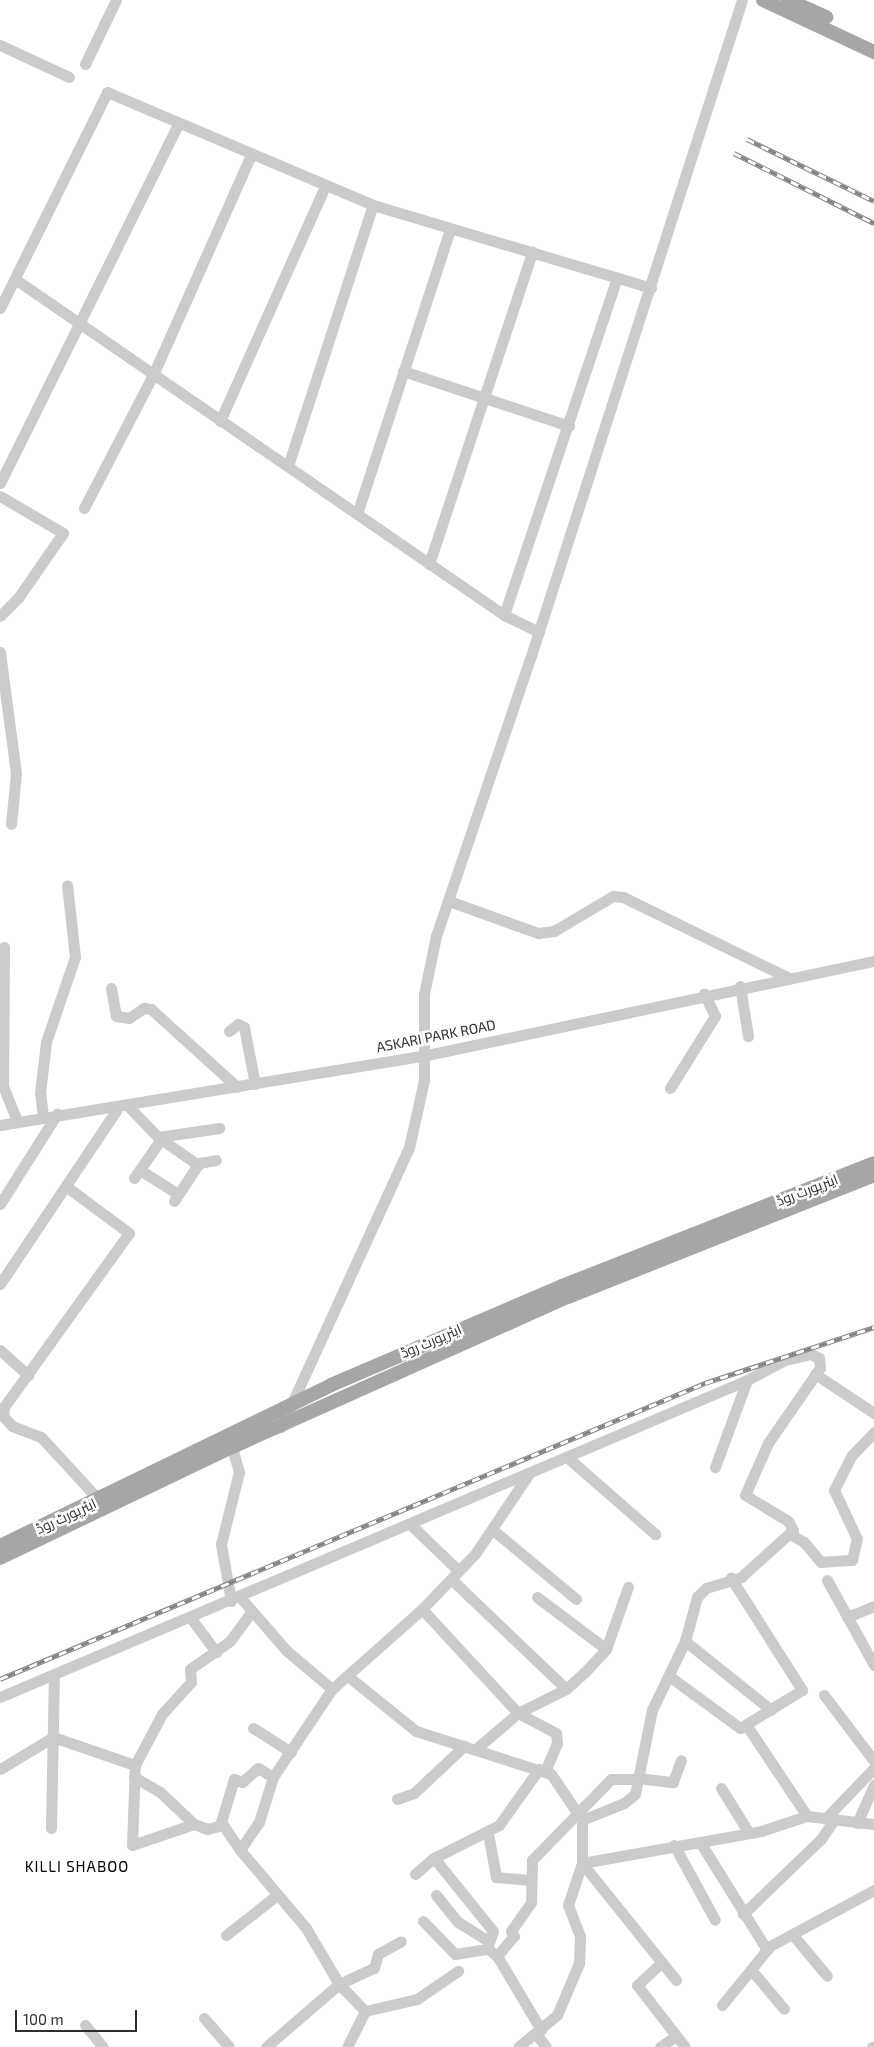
<!DOCTYPE html>
<meta charset="utf-8">
<style>
body{margin:0}
#map{position:relative;width:874px;height:2047px;overflow:hidden;background:#fff;font-family:"Exo 2",Cairo,sans-serif}
div>[style]{position:absolute}
.minor>*{height:11px;margin:-5.5px;padding:0 5.5px;transform-origin:5.5px;border-radius:5.5px;background:#cbcbcb}
.major>*{height:14px;margin:-7px;padding:0 7px;transform-origin:7px;border-radius:7px;background:#a6a6a6}
.rail>*{height:4.5px;margin-top:-2.25px;transform-origin:0;background:repeating-linear-gradient(90deg,#fff 0 8px,#838383 0 16px);box-sizing:border-box;border-block:1px solid #838383}
span{translate:-50% -50%;white-space:nowrap;text-align:center;line-height:1.15;-webkit-text-stroke:5px #fff;paint-order:stroke}
.street-label{font-size:14px;color:#2e2e2e}
.neighbourhood-label{font-size:15px;color:#000;letter-spacing:1px}
.scale{position:absolute;left:15px;top:2010px;width:122px;height:22px;box-sizing:border-box;border:2px solid #2e2e2e;border-top:0;padding-left:6px;font-size:15px;line-height:18px;white-space:nowrap;color:#2e2e2e;-webkit-text-stroke:4px #fff;paint-order:stroke}
</style>
<div id="map">
<div class="minor">
<div style="left:0;top:45px;width:76px;rotate:24.9deg"></div>
<div style="left:85px;top:64px;width:71px;rotate:-64.2deg"></div>
<div style="left:15px;top:279px;width:593px;rotate:34.49deg"></div>
<div style="left:504px;top:615px;width:39px;rotate:26deg"></div>
<div style="left:0;top:308px;width:241px;rotate:-63.6deg"></div>
<div style="left:107px;top:92px;width:289px;rotate:23deg"></div>
<div style="left:373px;top:205px;width:290px;rotate:16.6deg"></div>
<div style="left:403px;top:371px;width:175px;rotate:18.3deg"></div>
<div style="left:220px;top:421px;width:257px;rotate:-65.9deg"></div>
<div style="left:288px;top:466px;width:274px;rotate:-72deg"></div>
<div style="left:0;top:483px;width:402px;rotate:-63.6deg"></div>
<div style="left:0;top:496px;width:73px;rotate:30.4deg"></div>
<div style="left:63px;top:533px;width:79px;rotate:124.7deg"></div>
<div style="left:18px;top:598px;width:25px;rotate:135deg"></div>
<div style="left:84px;top:508px;width:150px;rotate:-62.6deg"></div>
<div style="left:153px;top:375px;width:241px;rotate:-66deg"></div>
<div style="left:357px;top:514px;width:299px;rotate:-71.9deg"></div>
<div style="left:429px;top:564px;width:329px;rotate:-71.7deg"></div>
<div style="left:504px;top:615px;width:356px;rotate:-71.5deg"></div>
<div style="left:0;top:652px;width:122px;rotate:82.5deg"></div>
<div style="left:16px;top:773px;width:51px;rotate:95.6deg"></div>
<div style="left:449px;top:901px;width:95px;rotate:19.8deg"></div>
<div style="left:538px;top:933px;width:16px;rotate:-7deg"></div>
<div style="left:554px;top:931px;width:69px;rotate:-30.7deg"></div>
<div style="left:613px;top:896px;width:10px;rotate:6deg"></div>
<div style="left:623px;top:897px;width:182px;rotate:26deg"></div>
<div style="left:4px;top:947px;width:139px;rotate:90.4deg"></div>
<div style="left:3px;top:1086px;width:38px;rotate:68deg"></div>
<div style="left:740px;top:986px;width:51px;rotate:80.9deg"></div>
<div style="left:111px;top:988px;width:28px;rotate:80deg"></div>
<div style="left:116px;top:1016px;width:13px;rotate:9deg"></div>
<div style="left:129px;top:1018px;width:18px;rotate:-34deg"></div>
<div style="left:144px;top:1008px;width:7px;rotate:8deg"></div>
<div style="left:151px;top:1009px;width:116px;rotate:42.2deg"></div>
<div style="left:229px;top:1031px;width:11px;rotate:-38deg"></div>
<div style="left:238px;top:1024px;width:7px;rotate:27deg"></div>
<div style="left:244px;top:1027px;width:58px;rotate:79.1deg"></div>
<div style="left:670px;top:1088px;width:85px;rotate:-58deg"></div>
<div style="left:715px;top:1016px;width:25px;rotate:-116deg"></div>
<div style="left:127px;top:1105px;width:45px;rotate:45.9deg"></div>
<div style="left:158px;top:1137px;width:49px;rotate:35deg"></div>
<div style="left:43px;top:1116px;width:23px;rotate:-97deg"></div>
<div style="left:40px;top:1093px;width:51px;rotate:-83.3deg"></div>
<div style="left:46px;top:1042px;width:90px;rotate:-71.2deg"></div>
<div style="left:75px;top:957px;width:72px;rotate:-96.3deg"></div>
<div style="left:0;top:1125px;width:433px;rotate:-9.3deg"></div>
<div style="left:427px;top:1055px;width:457px;rotate:-11.9deg"></div>
<div style="left:158px;top:1137px;width:62px;rotate:-8.4deg"></div>
<div style="left:140px;top:1170px;width:45px;rotate:32.3deg"></div>
<div style="left:134px;top:1178px;width:47px;rotate:-55.3deg"></div>
<div style="left:67px;top:1187px;width:77px;rotate:36.6deg"></div>
<div style="left:129px;top:1233px;width:214px;rotate:125.7deg"></div>
<div style="left:4px;top:1407px;width:9px;rotate:96deg"></div>
<div style="left:3px;top:1416px;width:13px;rotate:48deg"></div>
<div style="left:12px;top:1426px;width:31px;rotate:21deg"></div>
<div style="left:41px;top:1437px;width:86px;rotate:47.4deg"></div>
<div style="left:174px;top:1201px;width:45px;rotate:-56.7deg"></div>
<div style="left:199px;top:1163px;width:17px;rotate:-10deg"></div>
<div style="left:0;top:1204px;width:107px;rotate:-57.7deg"></div>
<div style="left:0;top:1284px;width:214px;rotate:-56.2deg"></div>
<div style="left:0;top:1350px;width:38px;rotate:42deg"></div>
<div style="left:815px;top:1374px;width:71px;rotate:33.5deg"></div>
<div style="left:281px;top:1427px;width:307px;rotate:-65.4deg"></div>
<div style="left:409px;top:1148px;width:70px;rotate:-77.6deg"></div>
<div style="left:424px;top:1080px;width:86px;rotate:-90deg"></div>
<div style="left:424px;top:994px;width:59px;rotate:-78.3deg"></div>
<div style="left:436px;top:936px;width:293px;rotate:-71.3deg"></div>
<div style="left:530px;top:659px;width:692px;rotate:-72.17deg"></div>
<div style="left:568px;top:1458px;width:116px;rotate:41.1deg"></div>
<div style="left:411px;top:1525px;width:66px;rotate:43.8deg"></div>
<div style="left:493px;top:1530px;width:108px;rotate:39.7deg"></div>
<div style="left:790px;top:1534px;width:16px;rotate:30deg"></div>
<div style="left:804px;top:1542px;width:26px;rotate:50deg"></div>
<div style="left:821px;top:1562px;width:31px;rotate:-4deg"></div>
<div style="left:852px;top:1560px;width:22px;rotate:-77deg"></div>
<div style="left:857px;top:1539px;width:54px;rotate:-115.1deg"></div>
<div style="left:834px;top:1490px;width:39px;rotate:-63deg"></div>
<div style="left:852px;top:1455px;width:32px;rotate:-46deg"></div>
<div style="left:451px;top:1579px;width:159px;rotate:43.7deg"></div>
<div style="left:827px;top:1580px;width:97px;rotate:61.1deg"></div>
<div style="left:239px;top:1596px;width:73px;rotate:48.9deg"></div>
<div style="left:287px;top:1651px;width:59px;rotate:40.2deg"></div>
<div style="left:537px;top:1597px;width:86px;rotate:37deg"></div>
<div style="left:231px;top:1601px;width:58px;rotate:-100deg"></div>
<div style="left:221px;top:1544px;width:74px;rotate:-76deg"></div>
<div style="left:239px;top:1472px;width:26px;rotate:-106deg"></div>
<div style="left:422px;top:1609px;width:142px;rotate:47.3deg"></div>
<div style="left:518px;top:1713px;width:43px;rotate:27.8deg"></div>
<div style="left:556px;top:1733px;width:10px;rotate:84deg"></div>
<div style="left:557px;top:1743px;width:30px;rotate:113deg"></div>
<div style="left:190px;top:1617px;width:44px;rotate:53.4deg"></div>
<div style="left:847px;top:1617px;width:29px;rotate:-22deg"></div>
<div style="left:685px;top:1641px;width:110px;rotate:38.7deg"></div>
<div style="left:669px;top:1676px;width:88px;rotate:36.2deg"></div>
<div style="left:740px;top:1728px;width:73px;rotate:-31.5deg"></div>
<div style="left:802px;top:1690px;width:133px;rotate:-122.4deg"></div>
<div style="left:349px;top:1677px;width:86px;rotate:38.9deg"></div>
<div style="left:416px;top:1731px;width:142px;rotate:17.7deg"></div>
<div style="left:551px;top:1774px;width:55px;rotate:56deg"></div>
<div style="left:582px;top:1820px;width:43px;rotate:90deg"></div>
<div style="left:582px;top:1863px;width:44px;rotate:108.4deg"></div>
<div style="left:568px;top:1905px;width:34px;rotate:69deg"></div>
<div style="left:580px;top:1937px;width:26px;rotate:92deg"></div>
<div style="left:579px;top:1963px;width:56px;rotate:112.9deg"></div>
<div style="left:557px;top:2015px;width:50px;rotate:140.6deg"></div>
<div style="left:824px;top:1695px;width:83px;rotate:52.9deg"></div>
<div style="left:0;top:1697px;width:811px;rotate:-22.99deg"></div>
<div style="left:747px;top:1726px;width:108px;rotate:56.3deg"></div>
<div style="left:253px;top:1728px;width:45px;rotate:32.3deg"></div>
<div style="left:477px;top:1748px;width:54px;rotate:-40.5deg"></div>
<div style="left:518px;top:1713px;width:54px;rotate:-26.6deg"></div>
<div style="left:566px;top:1689px;width:24px;rotate:-42deg"></div>
<div style="left:584px;top:1673px;width:33px;rotate:-47deg"></div>
<div style="left:606px;top:1649px;width:66px;rotate:-70.5deg"></div>
<div style="left:0;top:1769px;width:62px;rotate:-31.1deg"></div>
<div style="left:53px;top:1737px;width:87px;rotate:18.9deg"></div>
<div style="left:134px;top:1777px;width:30px;rotate:30deg"></div>
<div style="left:160px;top:1792px;width:47px;rotate:43.3deg"></div>
<div style="left:638px;top:1778px;width:35px;rotate:7deg"></div>
<div style="left:673px;top:1782px;width:23px;rotate:-70deg"></div>
<div style="left:721px;top:1788px;width:53px;rotate:58.1deg"></div>
<div style="left:397px;top:1799px;width:18px;rotate:-19deg"></div>
<div style="left:414px;top:1793px;width:69px;rotate:-43.2deg"></div>
<div style="left:826px;top:1818px;width:69px;rotate:-46.2deg"></div>
<div style="left:582px;top:1820px;width:45px;rotate:-22deg"></div>
<div style="left:624px;top:1803px;width:14px;rotate:-39deg"></div>
<div style="left:635px;top:1794px;width:86px;rotate:-78.6deg"></div>
<div style="left:652px;top:1710px;width:76px;rotate:-64.4deg"></div>
<div style="left:685px;top:1641px;width:46px;rotate:-74.7deg"></div>
<div style="left:697px;top:1597px;width:13px;rotate:-45deg"></div>
<div style="left:706px;top:1588px;width:37px;rotate:-17deg"></div>
<div style="left:741px;top:1577px;width:70px;rotate:-42.1deg"></div>
<div style="left:793px;top:1530px;width:10px;rotate:-119deg"></div>
<div style="left:788px;top:1521px;width:50px;rotate:-148.8deg"></div>
<div style="left:745px;top:1495px;width:57px;rotate:-66.1deg"></div>
<div style="left:768px;top:1443px;width:91px;rotate:-55.3deg"></div>
<div style="left:820px;top:1368px;width:10px;rotate:-96deg"></div>
<div style="left:819px;top:1358px;width:9px;rotate:-153deg"></div>
<div style="left:811px;top:1354px;width:27px;rotate:167deg"></div>
<div style="left:785px;top:1360px;width:43px;rotate:152.2deg"></div>
<div style="left:747px;top:1380px;width:93px;rotate:110.2deg"></div>
<div style="left:857px;top:1823px;width:42px;rotate:-65.9deg"></div>
<div style="left:223px;top:1825px;width:16px;rotate:166deg"></div>
<div style="left:207px;top:1829px;width:14px;rotate:-159deg"></div>
<div style="left:194px;top:1824px;width:65px;rotate:161.3deg"></div>
<div style="left:132px;top:1845px;width:80px;rotate:-87.9deg"></div>
<div style="left:135px;top:1765px;width:58px;rotate:-62.1deg"></div>
<div style="left:162px;top:1714px;width:43px;rotate:-47.8deg"></div>
<div style="left:191px;top:1682px;width:13px;rotate:-94deg"></div>
<div style="left:190px;top:1669px;width:49px;rotate:-35deg"></div>
<div style="left:230px;top:1641px;width:37px;rotate:-54deg"></div>
<div style="left:51px;top:1828px;width:153px;rotate:-88.9deg"></div>
<div style="left:488px;top:1833px;width:45px;rotate:79.7deg"></div>
<div style="left:496px;top:1877px;width:34px;rotate:5deg"></div>
<div style="left:700px;top:1842px;width:127px;rotate:58.2deg"></div>
<div style="left:674px;top:1845px;width:85px;rotate:61.3deg"></div>
<div style="left:240px;top:1850px;width:34px;rotate:-124deg"></div>
<div style="left:221px;top:1822px;width:45px;rotate:-73.2deg"></div>
<div style="left:234px;top:1779px;width:9px;rotate:21deg"></div>
<div style="left:242px;top:1782px;width:21px;rotate:-41deg"></div>
<div style="left:258px;top:1768px;width:17px;rotate:31deg"></div>
<div style="left:434px;top:1858px;width:94px;rotate:51.1deg"></div>
<div style="left:493px;top:1931px;width:18px;rotate:109deg"></div>
<div style="left:487px;top:1948px;width:13px;rotate:39deg"></div>
<div style="left:415px;top:1874px;width:23px;rotate:-41deg"></div>
<div style="left:432px;top:1859px;width:75px;rotate:-26.9deg"></div>
<div style="left:499px;top:1825px;width:69px;rotate:-54.5deg"></div>
<div style="left:436px;top:1895px;width:35px;rotate:51deg"></div>
<div style="left:458px;top:1922px;width:36px;rotate:32deg"></div>
<div style="left:743px;top:1914px;width:108px;rotate:-43.9deg"></div>
<div style="left:821px;top:1839px;width:23px;rotate:-56deg"></div>
<div style="left:423px;top:1921px;width:46px;rotate:45.9deg"></div>
<div style="left:455px;top:1954px;width:33px;rotate:-9deg"></div>
<div style="left:226px;top:1935px;width:65px;rotate:-38.1deg"></div>
<div style="left:793px;top:1935px;width:53px;rotate:50.3deg"></div>
<div style="left:662px;top:1962px;width:34px;rotate:137deg"></div>
<div style="left:637px;top:1985px;width:78px;rotate:52.3deg"></div>
<div style="left:753px;top:1972px;width:48px;rotate:50deg"></div>
<div style="left:676px;top:1980px;width:150px;rotate:-128.8deg"></div>
<div style="left:582px;top:1863px;width:182px;rotate:-10.1deg"></div>
<div style="left:761px;top:1831px;width:48px;rotate:-18.1deg"></div>
<div style="left:807px;top:1816px;width:67px;rotate:6.8deg"></div>
<div style="left:722px;top:2005px;width:76px;rotate:-50.9deg"></div>
<div style="left:770px;top:1946px;width:118px;rotate:-28.3deg"></div>
<div style="left:365px;top:2011px;width:53px;rotate:-13deg"></div>
<div style="left:417px;top:1999px;width:50px;rotate:-34.3deg"></div>
<div style="left:204px;top:2018px;width:38px;rotate:49deg"></div>
<div style="left:85px;top:2025px;width:28px;rotate:51deg"></div>
<div style="left:541px;top:2030px;width:86px;rotate:-120.7deg"></div>
<div style="left:497px;top:1956px;width:26px;rotate:-50deg"></div>
<div style="left:514px;top:1936px;width:6px;rotate:-121deg"></div>
<div style="left:511px;top:1931px;width:35px;rotate:-55deg"></div>
<div style="left:531px;top:1902px;width:42px;rotate:-88.6deg"></div>
<div style="left:532px;top:1860px;width:113px;rotate:-45.7deg"></div>
<div style="left:611px;top:1779px;width:27px"></div>
<div style="left:536px;top:2034px;width:16px;rotate:52deg"></div>
<div style="left:266px;top:2047px;width:96px;rotate:-40.8deg"></div>
<div style="left:339px;top:1984px;width:65px;rotate:-120.5deg"></div>
<div style="left:306px;top:1928px;width:102px;rotate:-130.2deg"></div>
<div style="left:240px;top:1850px;width:34px;rotate:-56deg"></div>
<div style="left:259px;top:1822px;width:47px;rotate:-72.7deg"></div>
<div style="left:273px;top:1777px;width:106px;rotate:-56.2deg"></div>
<div style="left:332px;top:1689px;width:120px;rotate:-41.6deg"></div>
<div style="left:422px;top:1609px;width:76px;rotate:-46.1deg"></div>
<div style="left:475px;top:1554px;width:95px;rotate:-56.1deg"></div>
<div style="left:347px;top:2047px;width:40px;rotate:-63.4deg"></div>
<div style="left:365px;top:2011px;width:37px;rotate:-134deg"></div>
<div style="left:339px;top:1984px;width:38px;rotate:-25deg"></div>
<div style="left:374px;top:1968px;width:15px;rotate:-74deg"></div>
<div style="left:378px;top:1954px;width:26px;rotate:-29deg"></div>
<div style="left:660px;top:2047px;width:19px;rotate:-35deg"></div>
<div style="left:872px;top:2047px;width:2px"></div>
</div>
<div class="major">
<div style="left:763px;top:0;width:123px;rotate:25.1deg"></div>
<div style="left:788px;top:0;width:42px;rotate:24.1deg"></div>
<div style="left:0;top:1546px;width:368px;rotate:-25.9deg"></div>
<div style="left:331px;top:1385px;width:251px;rotate:-23.2deg"></div>
<div style="left:562px;top:1286px;width:335px;rotate:-21.5deg"></div>
<div style="left:0;top:1558px;width:257px;rotate:-25.6deg"></div>
<div style="left:232px;top:1447px;width:368px;rotate:-24.1deg"></div>
<div style="left:568px;top:1297px;width:329px;rotate:-21.7deg"></div>
</div>
<div class="rail">
<div style="left:747px;top:139px;width:141px;rotate:26deg"></div>
<div style="left:734px;top:153px;width:157px;rotate:26.6deg"></div>
<div style="left:0;top:1679px;width:765px;rotate:-22.78deg"></div>
<div style="left:705px;top:1383px;width:178px;rotate:-18.3deg"></div>
</div>
<div class="street-label">
<span style="left:436px;top:1036px;rotate:-11deg">ASKARI PARK ROAD</span>
<span style="left:807px;top:1190px;rotate:-21deg">ایئرپورٹ روڈ</span>
<span style="left:431px;top:1341px;rotate:-23deg">ایئرپورٹ روڈ</span>
<span style="left:66px;top:1516px;rotate:-25deg">ایئرپورٹ روڈ</span>
</div>
<div class="neighbourhood-label">
<span style="left:77px;top:1867px">KILLI SHABOO</span>
</div>
<div class="scale">100 m</div>
</div>
